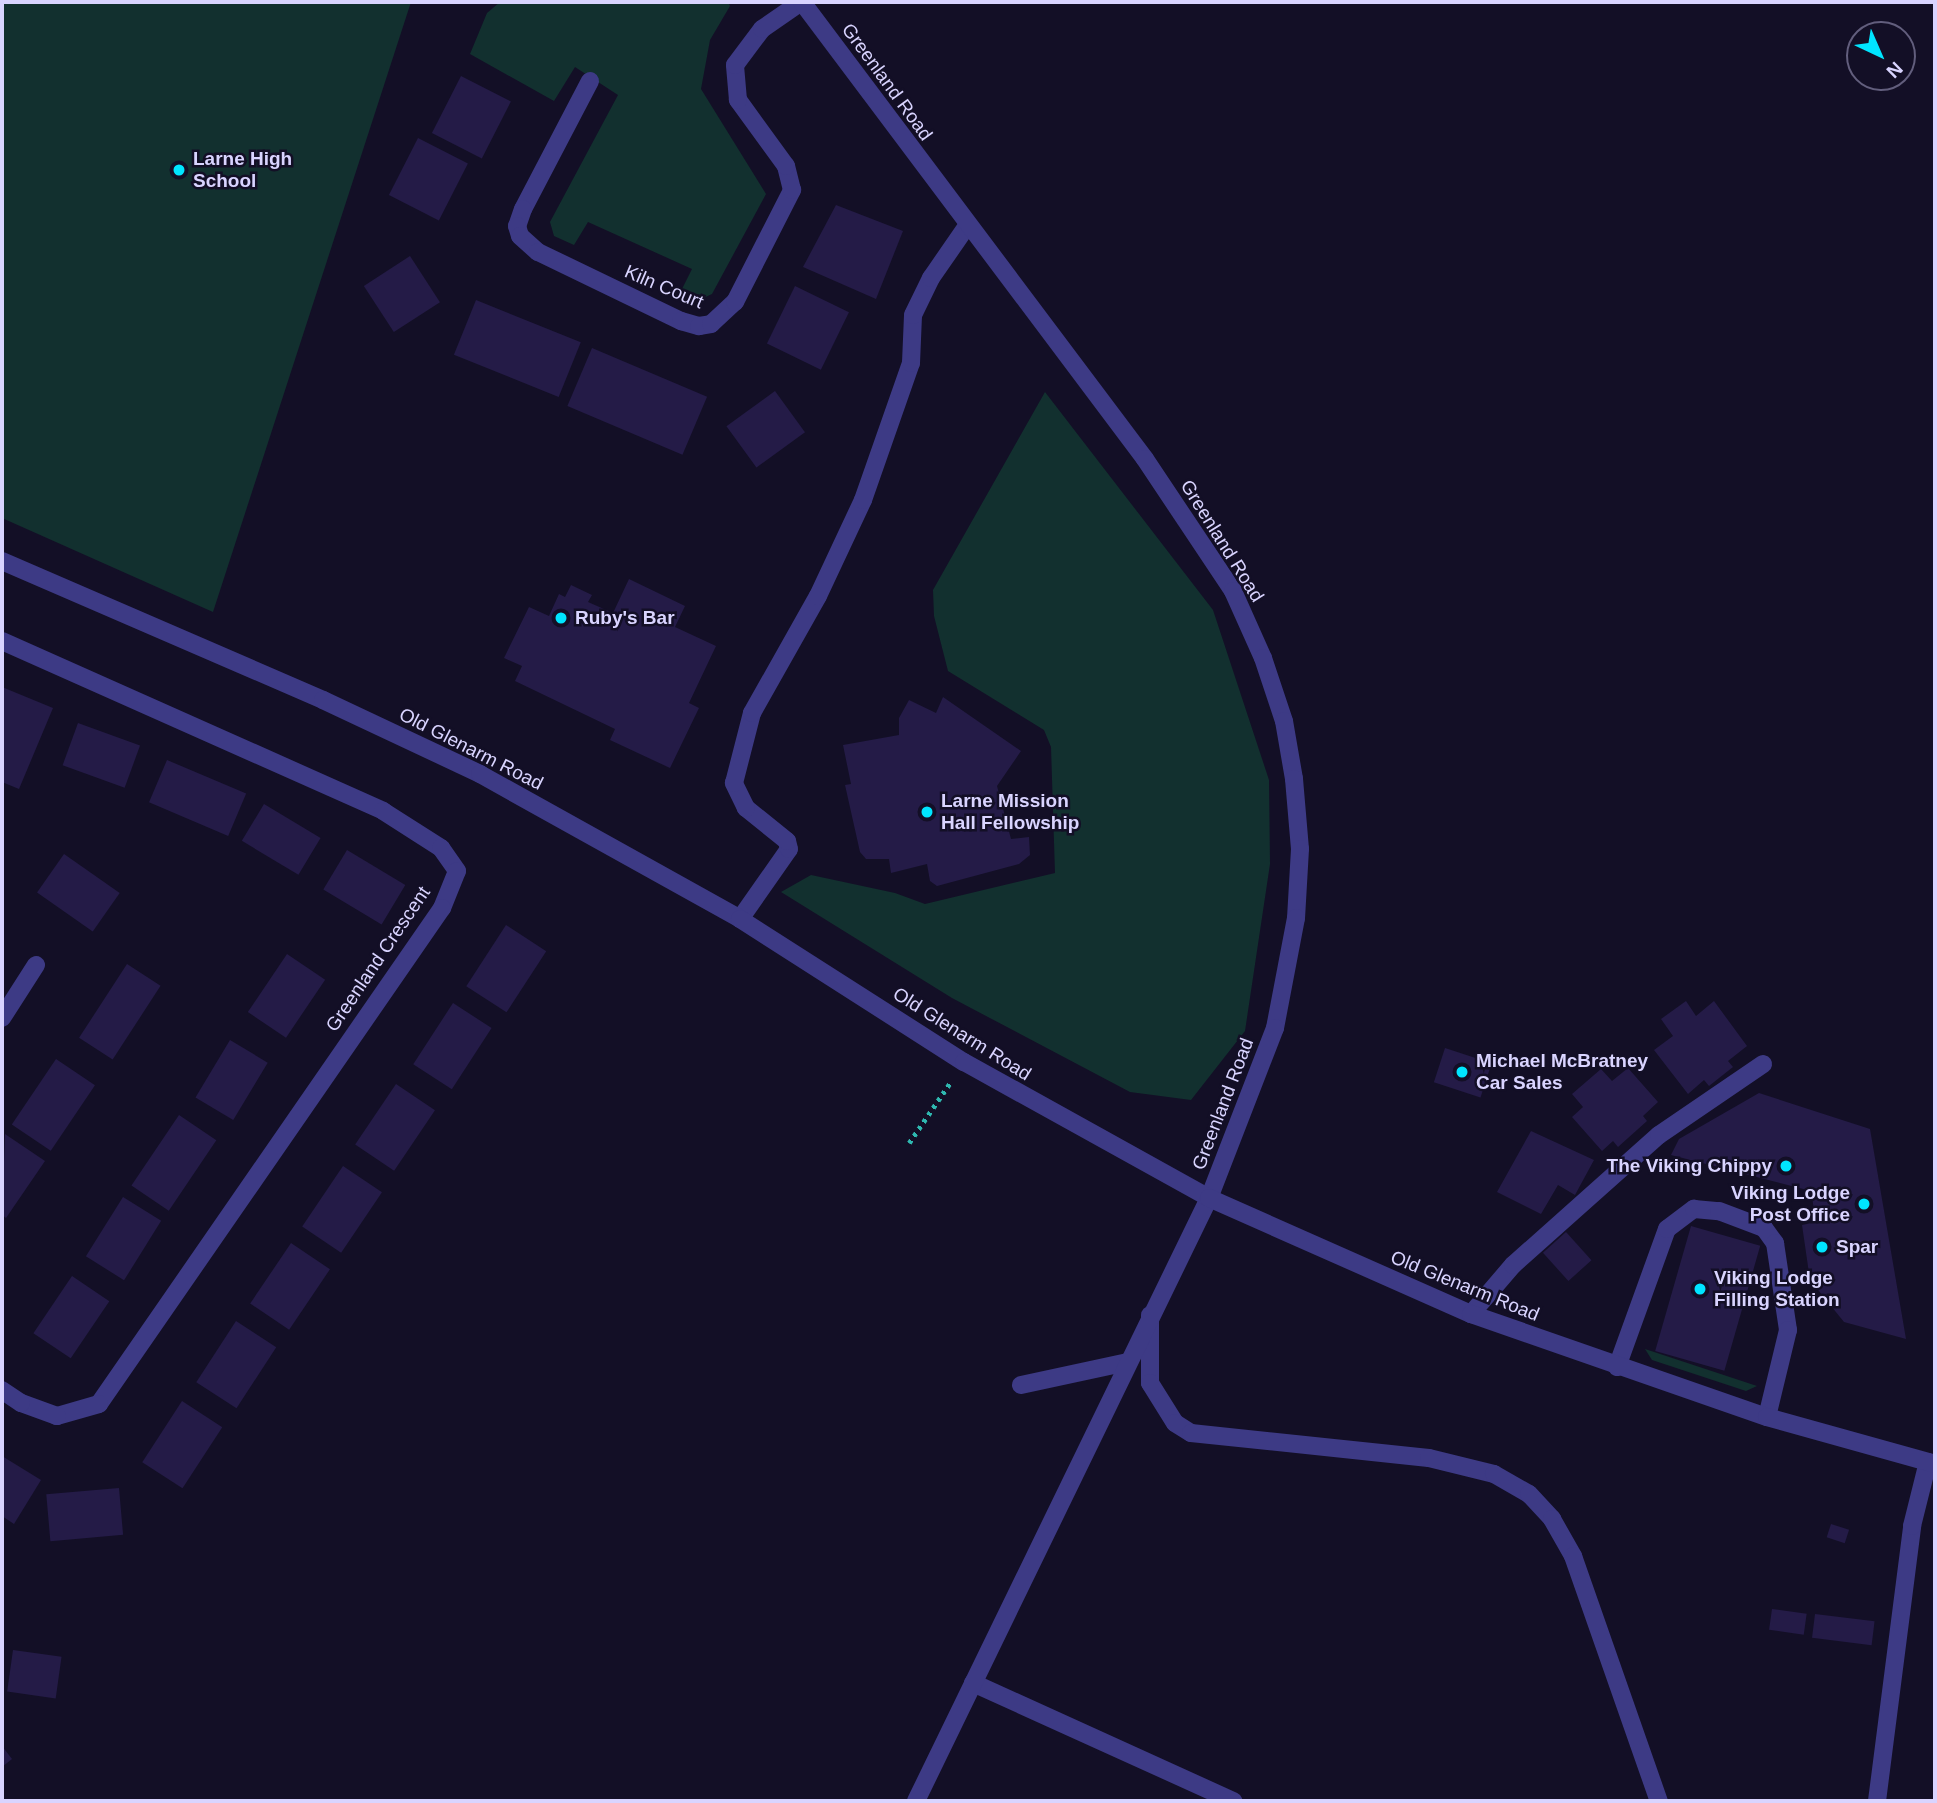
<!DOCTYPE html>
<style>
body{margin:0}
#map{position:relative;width:1937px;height:1803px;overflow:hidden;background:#130f26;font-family:Helvetica,sans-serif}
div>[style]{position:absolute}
.green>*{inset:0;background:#12302f}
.building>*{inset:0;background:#241b47;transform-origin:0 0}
.path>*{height:4.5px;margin-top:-2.25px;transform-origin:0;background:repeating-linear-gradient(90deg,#2fb8b0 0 3.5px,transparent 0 8.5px)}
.service>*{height:18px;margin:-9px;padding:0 9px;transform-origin:9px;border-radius:9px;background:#3d3a85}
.minor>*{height:18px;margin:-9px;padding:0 9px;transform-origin:9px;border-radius:9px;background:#3d3a85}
.tertiary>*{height:18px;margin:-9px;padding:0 9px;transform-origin:9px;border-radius:9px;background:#3d3a85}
.dots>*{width:19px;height:19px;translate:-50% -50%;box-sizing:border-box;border:4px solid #130f26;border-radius:50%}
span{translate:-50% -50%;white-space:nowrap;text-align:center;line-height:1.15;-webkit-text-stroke:5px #130f26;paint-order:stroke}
.street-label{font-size:19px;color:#d9d4ff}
.poi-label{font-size:19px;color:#d9d4ff;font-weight:700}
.left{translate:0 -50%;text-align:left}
.right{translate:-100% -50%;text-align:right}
.frame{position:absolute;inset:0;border:4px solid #d9d4ff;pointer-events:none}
.north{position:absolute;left:1846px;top:21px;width:70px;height:70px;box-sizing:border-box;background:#130f26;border:2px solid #625e7d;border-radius:50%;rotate:136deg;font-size:19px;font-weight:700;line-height:28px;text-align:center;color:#d9d4ff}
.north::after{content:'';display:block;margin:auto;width:24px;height:32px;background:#00e5ff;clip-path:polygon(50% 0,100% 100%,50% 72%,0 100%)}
</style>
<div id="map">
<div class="green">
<div style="clip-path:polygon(2px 2px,411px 2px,213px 612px,2px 518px)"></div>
<div style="clip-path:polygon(500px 2px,728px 2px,730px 6px,710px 40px,701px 89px,766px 194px,712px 294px,699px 300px,681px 291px,692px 269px,588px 222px,574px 245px,554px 236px,550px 222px,618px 95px,575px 67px,554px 101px,470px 54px,487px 13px)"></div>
<div style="clip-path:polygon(1045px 392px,1213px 610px,1269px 780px,1270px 864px,1245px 1031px,1191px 1100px,1130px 1092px,952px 998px,781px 892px,811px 875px,895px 893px,925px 904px,1055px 873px,1051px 747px,1044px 730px,948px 671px,934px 616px,933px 590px)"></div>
<div style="clip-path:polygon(1645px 1349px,1757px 1386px,1746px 1391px,1652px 1360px)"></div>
</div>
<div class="building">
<div style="left:461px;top:76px;width:56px;height:64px;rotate:27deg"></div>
<div style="left:418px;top:138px;width:56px;height:64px;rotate:27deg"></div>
<div style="clip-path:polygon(836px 205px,903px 231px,876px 299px,803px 267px)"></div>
<div style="left:410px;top:256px;width:55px;height:55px;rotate:57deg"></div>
<div style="left:795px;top:286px;width:60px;height:64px;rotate:26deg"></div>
<div style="left:476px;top:300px;width:113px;height:59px;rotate:22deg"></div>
<div style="left:592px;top:348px;width:125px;height:63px;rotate:23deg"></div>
<div style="left:775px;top:391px;width:51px;height:60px;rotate:54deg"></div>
<div style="clip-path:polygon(629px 579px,685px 606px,675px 627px,716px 646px,689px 703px,699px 708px,670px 768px,610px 740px,615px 729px,515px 681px,522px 666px,504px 658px,529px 607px,549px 616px,559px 594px,565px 597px,571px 585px,592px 595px,588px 602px,613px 613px)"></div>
<div style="clip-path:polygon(2px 687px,53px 708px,19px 789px,2px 782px)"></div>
<div style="clip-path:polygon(943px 697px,1021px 751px,997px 786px,1011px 839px,1029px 837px,1030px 855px,1019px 864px,937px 886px,930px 881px,927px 864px,891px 873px,889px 859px,866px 859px,860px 852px,845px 785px,851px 784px,843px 745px,899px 735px,899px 718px,909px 700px,936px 713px)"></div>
<div style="left:78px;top:723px;width:66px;height:45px;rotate:20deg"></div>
<div style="left:167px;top:760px;width:86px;height:46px;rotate:23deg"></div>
<div style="left:264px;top:804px;width:66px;height:43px;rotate:31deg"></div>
<div style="left:347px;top:850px;width:68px;height:46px;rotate:31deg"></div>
<div style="left:64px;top:854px;width:68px;height:47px;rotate:35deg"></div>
<div style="left:506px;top:925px;width:48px;height:73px;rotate:33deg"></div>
<div style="left:287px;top:954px;width:46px;height:70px;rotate:34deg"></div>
<div style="left:127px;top:964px;width:40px;height:88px;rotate:33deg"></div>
<div style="clip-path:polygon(1686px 1001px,1696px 1016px,1714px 1001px,1747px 1046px,1728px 1061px,1733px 1067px,1709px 1086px,1704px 1080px,1688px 1094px,1654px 1050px,1673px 1036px,1661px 1019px)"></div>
<div style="left:453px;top:1003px;width:46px;height:73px;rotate:33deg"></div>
<div style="left:230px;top:1040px;width:44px;height:67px;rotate:31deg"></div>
<div style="left:1445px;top:1048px;width:49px;height:36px;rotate:18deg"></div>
<div style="left:56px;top:1059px;width:47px;height:79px;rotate:34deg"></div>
<div style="clip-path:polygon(1628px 1068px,1658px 1102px,1643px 1116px,1647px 1121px,1618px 1147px,1613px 1141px,1602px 1151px,1572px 1117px,1583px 1107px,1572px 1094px,1601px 1069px,1612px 1081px)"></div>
<div style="left:396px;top:1084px;width:47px;height:73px;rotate:34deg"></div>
<div style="clip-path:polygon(1759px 1093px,1870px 1129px,1906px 1339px,1844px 1322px,1810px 1280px,1802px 1225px,1816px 1222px,1811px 1191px,1671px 1155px,1679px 1139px)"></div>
<div style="left:179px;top:1115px;width:45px;height:85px;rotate:34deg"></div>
<div style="clip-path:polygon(1531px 1131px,1594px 1160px,1575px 1195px,1558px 1185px,1541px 1214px,1497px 1192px)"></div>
<div style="clip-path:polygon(5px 1134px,45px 1161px,6px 1218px,2px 1215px)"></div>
<div style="left:343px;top:1166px;width:47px;height:73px;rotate:34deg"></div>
<div style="left:123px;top:1197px;width:45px;height:70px;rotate:32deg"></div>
<div style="left:1691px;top:1226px;width:72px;height:130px;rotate:16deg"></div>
<div style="left:1566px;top:1232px;width:38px;height:31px;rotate:48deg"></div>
<div style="left:291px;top:1243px;width:47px;height:73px;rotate:34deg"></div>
<div style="left:72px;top:1276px;width:45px;height:69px;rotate:34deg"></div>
<div style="left:236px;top:1321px;width:48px;height:73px;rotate:33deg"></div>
<div style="left:182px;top:1401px;width:48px;height:73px;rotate:33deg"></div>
<div style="clip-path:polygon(2px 1456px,41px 1480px,14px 1524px,2px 1516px)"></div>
<div style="left:119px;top:1488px;width:47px;height:73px;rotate:85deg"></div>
<div style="left:1831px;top:1524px;width:19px;height:14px;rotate:18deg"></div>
<div style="left:1772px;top:1609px;width:35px;height:21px;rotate:8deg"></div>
<div style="left:1815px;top:1614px;width:60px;height:24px;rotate:7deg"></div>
<div style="left:13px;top:1650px;width:49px;height:42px;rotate:8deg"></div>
<div style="clip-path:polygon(2px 1746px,12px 1759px,2px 1767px)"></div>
</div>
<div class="path">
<div style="left:909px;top:1143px;width:73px;rotate:-55.7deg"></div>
</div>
<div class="service">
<div style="left:740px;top:919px;width:85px;rotate:-55deg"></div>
<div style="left:789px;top:849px;width:8px;rotate:-104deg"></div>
<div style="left:787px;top:841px;width:53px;rotate:-141.2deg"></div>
<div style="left:746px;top:808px;width:28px;rotate:-116deg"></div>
<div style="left:734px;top:783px;width:72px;rotate:-75.6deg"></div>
<div style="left:752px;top:713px;width:134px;rotate:-60.6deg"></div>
<div style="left:818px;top:596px;width:106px;rotate:-64.9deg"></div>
<div style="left:863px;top:500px;width:145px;rotate:-70.7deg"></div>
<div style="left:911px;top:363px;width:48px;rotate:-87.6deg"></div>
<div style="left:913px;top:315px;width:41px;rotate:-64.1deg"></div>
<div style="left:931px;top:278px;width:63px;rotate:-55.3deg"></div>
<div style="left:1471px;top:1314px;width:65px;rotate:-49.4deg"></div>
<div style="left:1513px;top:1265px;width:195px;rotate:-41.7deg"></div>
<div style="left:1659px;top:1135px;width:126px;rotate:-34.3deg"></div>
<div style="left:1150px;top:1315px;width:68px;rotate:90deg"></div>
<div style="left:1150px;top:1383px;width:47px;rotate:58deg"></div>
<div style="left:1175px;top:1423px;width:19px;rotate:32deg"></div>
<div style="left:1191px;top:1433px;width:239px;rotate:6deg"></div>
<div style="left:1429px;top:1458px;width:67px;rotate:13.8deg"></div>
<div style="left:1494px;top:1474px;width:40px;rotate:29.7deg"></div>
<div style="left:1529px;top:1494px;width:34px;rotate:47deg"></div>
<div style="left:1552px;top:1519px;width:43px;rotate:60.4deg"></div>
<div style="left:1573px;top:1556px;width:260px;rotate:70.7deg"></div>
<div style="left:1617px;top:1367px;width:147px;rotate:-70.1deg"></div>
<div style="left:1667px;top:1229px;width:34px;rotate:-37deg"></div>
<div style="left:1694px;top:1209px;width:25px;rotate:5deg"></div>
<div style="left:1719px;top:1211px;width:48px;rotate:20.7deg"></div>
<div style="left:1764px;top:1228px;width:19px;rotate:54deg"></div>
<div style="left:1775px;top:1243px;width:88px;rotate:81.5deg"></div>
<div style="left:1788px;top:1330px;width:89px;rotate:103.6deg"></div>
<div style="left:1021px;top:1385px;width:108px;rotate:-12.2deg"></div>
<div style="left:973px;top:1683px;width:286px;rotate:24.4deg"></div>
<div style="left:916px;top:1801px;width:670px;rotate:-64.08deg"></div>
<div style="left:1877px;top:1801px;width:277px;rotate:-82.7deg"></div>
<div style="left:1912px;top:1526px;width:66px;rotate:-76deg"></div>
</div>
<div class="minor">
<div style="left:590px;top:81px;width:144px;rotate:117.6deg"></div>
<div style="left:523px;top:209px;width:18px;rotate:109deg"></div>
<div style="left:517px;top:226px;width:10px;rotate:73deg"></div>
<div style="left:520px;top:236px;width:24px;rotate:42deg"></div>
<div style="left:538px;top:252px;width:159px;rotate:25.8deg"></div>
<div style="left:681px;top:321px;width:19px;rotate:16deg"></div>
<div style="left:699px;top:326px;width:12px;rotate:-9deg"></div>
<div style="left:711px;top:324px;width:33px;rotate:-43deg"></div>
<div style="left:735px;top:302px;width:126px;rotate:-63deg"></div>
<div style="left:792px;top:190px;width:25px;rotate:-104deg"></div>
<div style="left:786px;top:166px;width:82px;rotate:-126deg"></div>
<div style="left:738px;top:100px;width:35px;rotate:-95deg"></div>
<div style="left:735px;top:65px;width:45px;rotate:-53.1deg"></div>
<div style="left:762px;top:29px;width:47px;rotate:-34.7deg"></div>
<div style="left:2px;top:641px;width:417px;rotate:24deg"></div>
<div style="left:383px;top:811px;width:69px;rotate:32.5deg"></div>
<div style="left:441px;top:848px;width:28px;rotate:55deg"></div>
<div style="left:457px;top:871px;width:40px;rotate:112deg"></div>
<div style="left:442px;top:908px;width:603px;rotate:124.67deg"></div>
<div style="left:99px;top:1404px;width:44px;rotate:164.1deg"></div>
<div style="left:57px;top:1416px;width:38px;rotate:-160deg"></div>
<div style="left:21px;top:1403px;width:23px;rotate:-146deg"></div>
<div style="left:2px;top:1018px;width:63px;rotate:-57.3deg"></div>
</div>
<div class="tertiary">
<div style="left:802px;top:2px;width:571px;rotate:53.11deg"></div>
<div style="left:1145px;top:459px;width:159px;rotate:56.3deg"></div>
<div style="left:1233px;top:591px;width:73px;rotate:65.9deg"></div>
<div style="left:1263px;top:658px;width:66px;rotate:71.6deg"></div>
<div style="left:1284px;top:721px;width:59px;rotate:80.2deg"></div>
<div style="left:1294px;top:779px;width:70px;rotate:85.1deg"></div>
<div style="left:1300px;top:849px;width:69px;rotate:93.3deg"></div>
<div style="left:1296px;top:918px;width:112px;rotate:100.8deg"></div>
<div style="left:1275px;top:1028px;width:182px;rotate:111.2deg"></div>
<div style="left:2px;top:561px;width:350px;rotate:23.4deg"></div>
<div style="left:323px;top:700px;width:174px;rotate:25.2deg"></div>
<div style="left:480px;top:774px;width:298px;rotate:29.1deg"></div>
<div style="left:740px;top:919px;width:266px;rotate:32.6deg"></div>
<div style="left:964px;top:1062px;width:280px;rotate:29deg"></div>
<div style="left:1209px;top:1198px;width:287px;rotate:23.9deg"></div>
<div style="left:1471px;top:1314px;width:313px;rotate:19.2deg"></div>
<div style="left:1767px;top:1417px;width:174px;rotate:15.6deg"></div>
</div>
<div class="dots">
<div style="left:179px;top:170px;background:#00e5ff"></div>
<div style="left:561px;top:618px;background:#00e5ff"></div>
<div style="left:927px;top:812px;background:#00e5ff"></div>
<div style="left:1462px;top:1072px;background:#00e5ff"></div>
<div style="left:1786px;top:1166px;background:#00e5ff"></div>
<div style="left:1864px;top:1204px;background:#00e5ff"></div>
<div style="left:1822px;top:1247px;background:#00e5ff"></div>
<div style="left:1700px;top:1289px;background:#00e5ff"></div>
</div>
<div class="street-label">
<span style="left:887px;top:82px;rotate:54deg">Greenland Road</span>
<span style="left:664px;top:287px;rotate:23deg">Kiln Court</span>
<span style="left:1222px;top:541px;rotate:58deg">Greenland Road</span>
<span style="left:471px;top:749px;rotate:27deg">Old Glenarm Road</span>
<span style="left:378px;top:959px;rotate:-56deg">Greenland Crescent</span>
<span style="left:962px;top:1034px;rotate:32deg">Old Glenarm Road</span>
<span style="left:1223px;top:1104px;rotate:-69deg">Greenland Road</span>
<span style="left:1465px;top:1286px;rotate:22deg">Old Glenarm Road</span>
</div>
<div class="poi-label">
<span class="left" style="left:193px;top:170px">Larne High<br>School</span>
<span class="left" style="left:575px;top:618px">Ruby's Bar</span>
<span class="left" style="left:941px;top:812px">Larne Mission<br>Hall Fellowship</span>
<span class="left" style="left:1476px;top:1072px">Michael McBratney<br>Car Sales</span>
<span class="right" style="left:1772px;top:1166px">The Viking Chippy</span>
<span class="right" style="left:1850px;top:1204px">Viking Lodge<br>Post Office</span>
<span class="left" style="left:1836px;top:1247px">Spar</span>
<span class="left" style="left:1714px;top:1289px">Viking Lodge<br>Filling Station</span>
</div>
<div class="frame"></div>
<div class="north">N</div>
</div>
